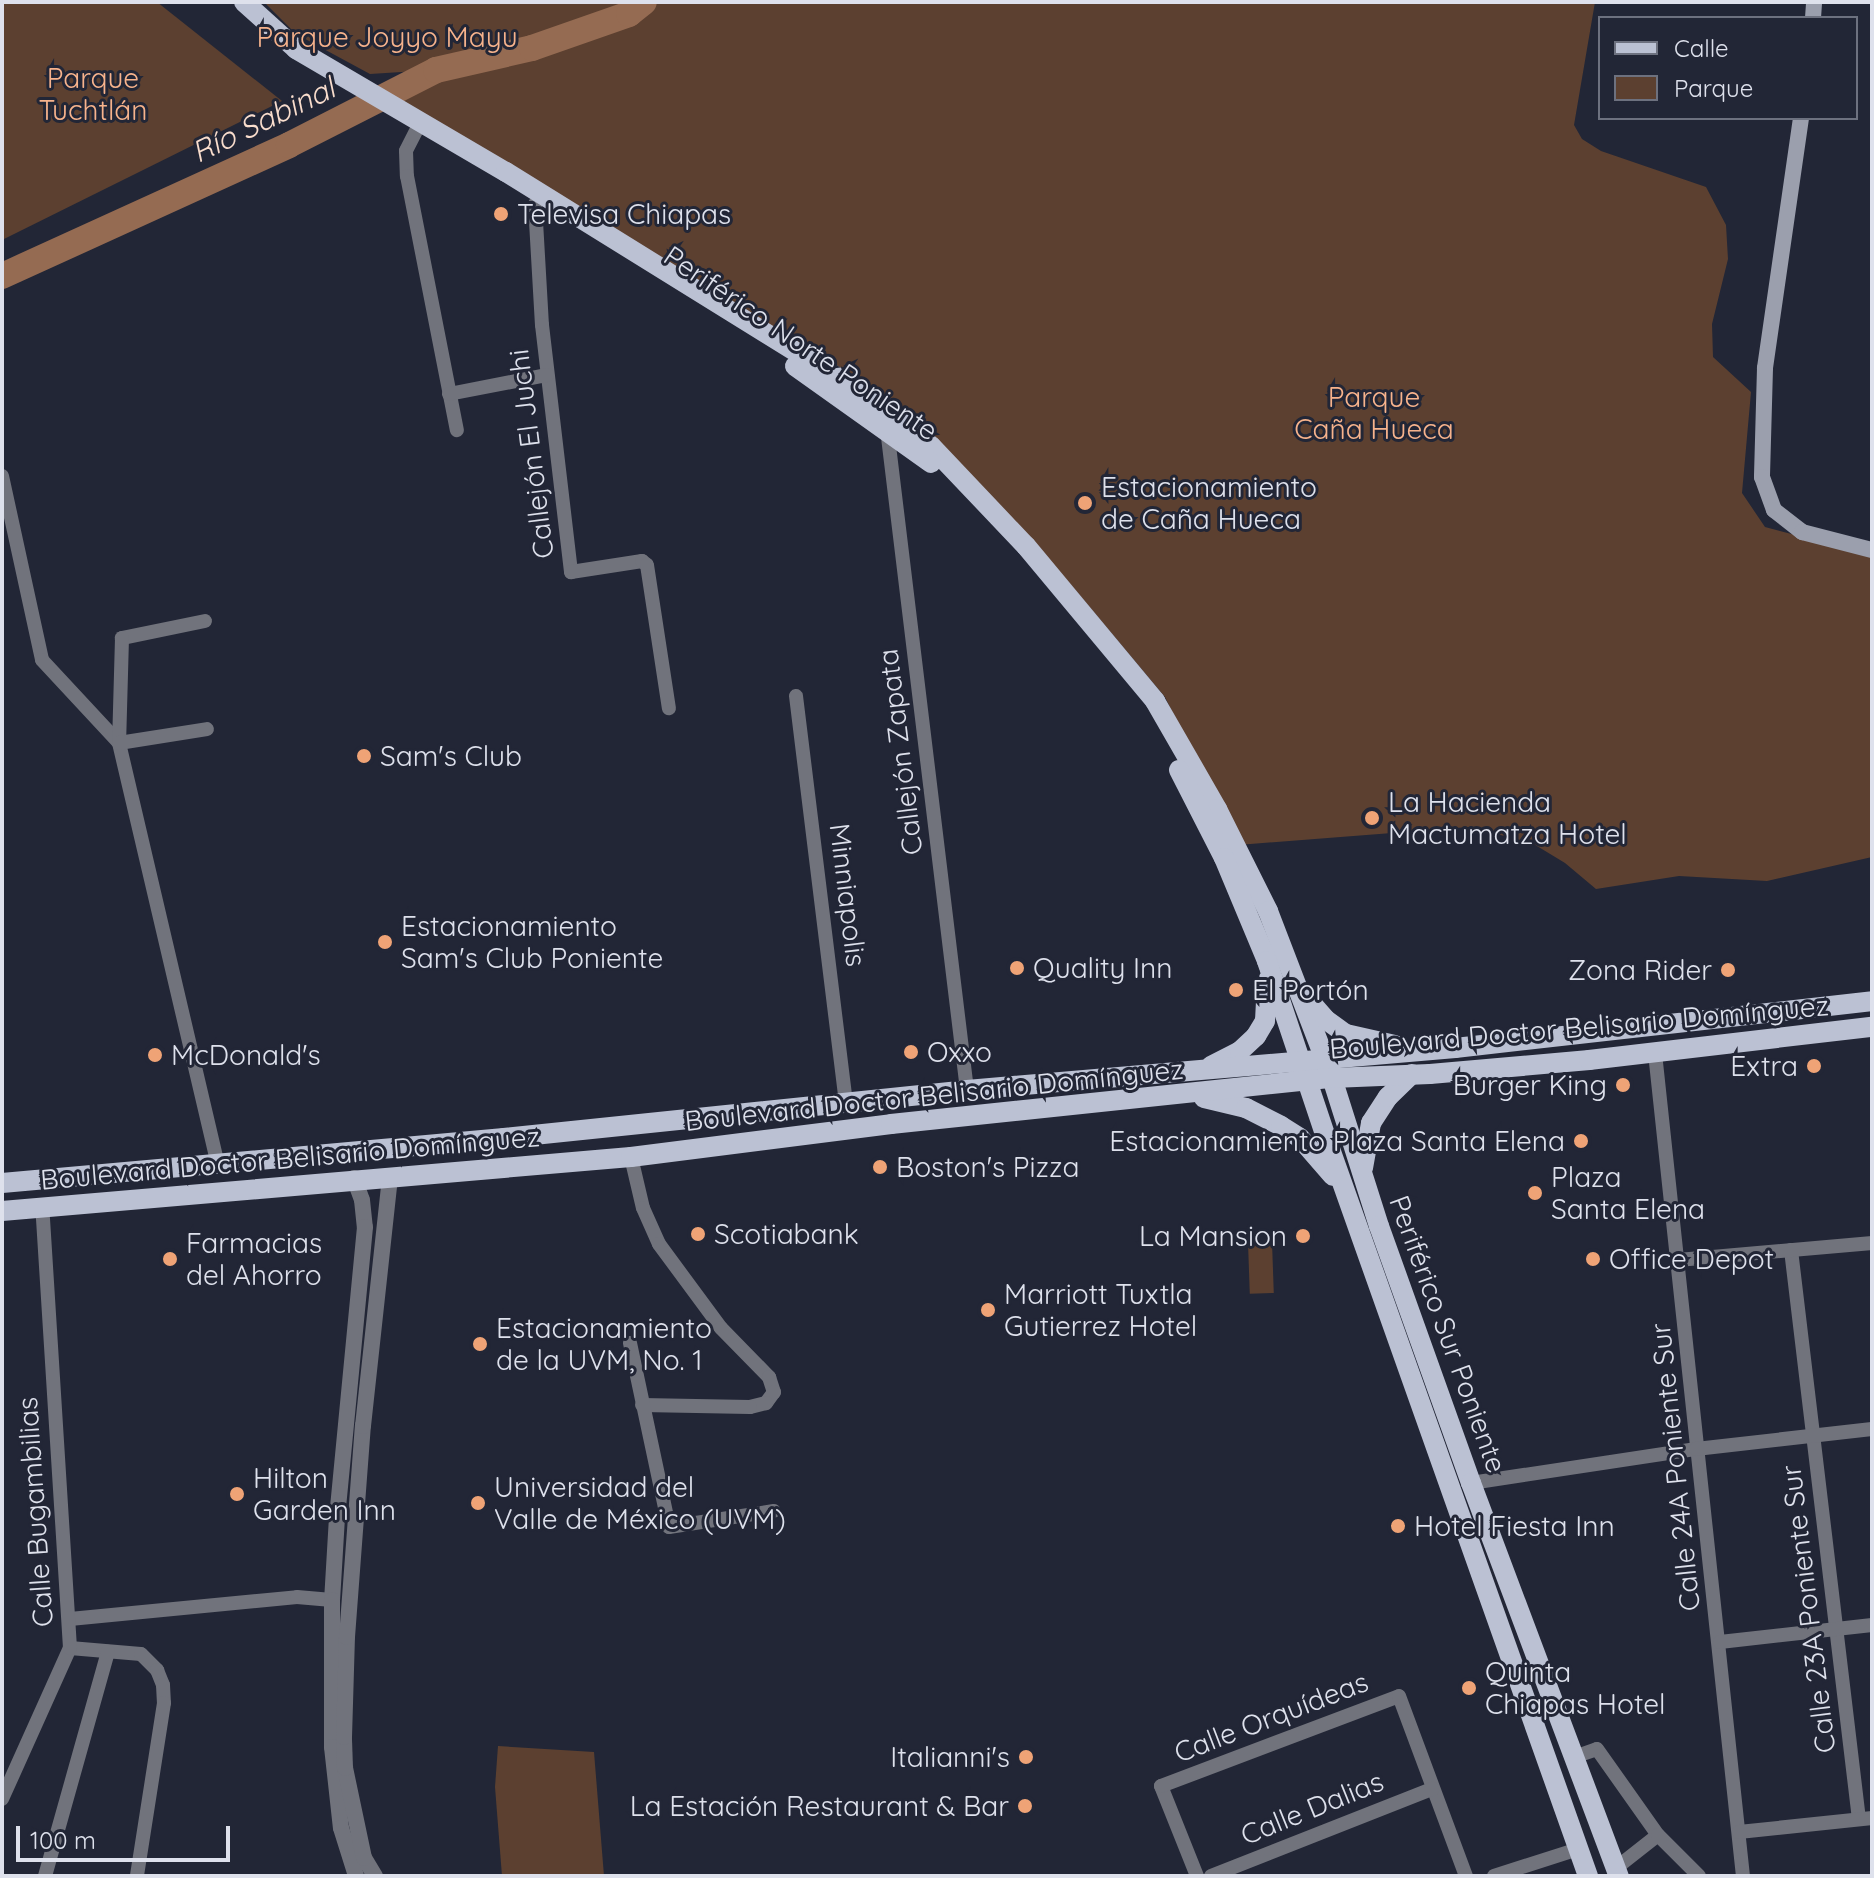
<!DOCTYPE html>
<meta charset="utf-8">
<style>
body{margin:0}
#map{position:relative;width:1874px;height:1878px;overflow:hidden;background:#222636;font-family:Quicksand,sans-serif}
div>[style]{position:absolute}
.green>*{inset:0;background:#5c4030;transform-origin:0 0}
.river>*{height:26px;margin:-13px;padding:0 13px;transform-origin:13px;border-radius:13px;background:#956b52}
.minor>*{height:14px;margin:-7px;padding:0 7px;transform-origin:7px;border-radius:7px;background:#71737c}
.tertiary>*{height:16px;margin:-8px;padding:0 8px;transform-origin:8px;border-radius:8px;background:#71737c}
.secondary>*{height:16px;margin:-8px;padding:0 8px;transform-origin:8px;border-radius:8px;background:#9b9fad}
.primary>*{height:20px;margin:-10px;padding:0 10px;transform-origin:10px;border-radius:10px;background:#bbc1d3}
.dots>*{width:22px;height:22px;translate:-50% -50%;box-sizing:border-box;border:4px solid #222636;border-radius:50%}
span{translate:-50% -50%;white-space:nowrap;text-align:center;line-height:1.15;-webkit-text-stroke:6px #222636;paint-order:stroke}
.park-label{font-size:28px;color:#f7b38c}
.poi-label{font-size:28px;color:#dee1ec}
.left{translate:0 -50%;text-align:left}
.right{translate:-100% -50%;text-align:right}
.street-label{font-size:28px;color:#dee1ec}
.water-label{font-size:30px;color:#f9ddcd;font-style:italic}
.frame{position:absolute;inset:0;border:4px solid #dee1ec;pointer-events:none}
.legend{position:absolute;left:1598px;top:16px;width:260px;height:104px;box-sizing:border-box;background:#222636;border:2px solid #6d717f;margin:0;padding:10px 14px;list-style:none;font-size:24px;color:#dee1ec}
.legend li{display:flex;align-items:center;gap:16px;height:40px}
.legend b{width:40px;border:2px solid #6d717f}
.scale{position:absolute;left:16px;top:1826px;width:214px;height:36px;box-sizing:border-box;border:4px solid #dee1ec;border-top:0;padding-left:10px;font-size:24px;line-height:28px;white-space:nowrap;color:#dee1ec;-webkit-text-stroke:6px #222636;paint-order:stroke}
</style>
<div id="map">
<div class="green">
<div style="clip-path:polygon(2px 2px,157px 2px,282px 101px,2px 240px)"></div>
<div style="clip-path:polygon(264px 2px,1595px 2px,1574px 125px,1582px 139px,1601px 151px,1706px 187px,1726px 225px,1728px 259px,1712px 324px,1713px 357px,1751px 392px,1742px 493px,1765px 527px,1872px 555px,1872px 857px,1767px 881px,1679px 876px,1596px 889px,1565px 863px,1532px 843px,1469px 827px,1238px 845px,1165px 697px,1072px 586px,926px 427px,853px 378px,388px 94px,433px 70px,370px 74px,296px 34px)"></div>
<div style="left:1272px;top:1242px;width:51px;height:24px;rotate:88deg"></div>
<div style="clip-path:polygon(498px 1746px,594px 1752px,604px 1876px,502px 1876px,495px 1787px)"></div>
</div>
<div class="river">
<div style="left:2px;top:276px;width:315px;rotate:-24.5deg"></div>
<div style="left:289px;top:145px;width:165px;rotate:-27deg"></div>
<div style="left:436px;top:70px;width:98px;rotate:-12.9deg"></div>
<div style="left:532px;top:48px;width:103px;rotate:-19.3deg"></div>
<div style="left:629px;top:14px;width:19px;rotate:-39deg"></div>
</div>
<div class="minor">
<div style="left:416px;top:131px;width:22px;rotate:117deg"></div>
<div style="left:406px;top:151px;width:25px;rotate:88deg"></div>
<div style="left:407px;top:176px;width:259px;rotate:78.9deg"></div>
<div style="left:535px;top:204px;width:121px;rotate:86.7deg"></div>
<div style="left:542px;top:325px;width:249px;rotate:83.3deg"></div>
<div style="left:571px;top:572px;width:72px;rotate:-8.8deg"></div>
<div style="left:642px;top:561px;width:6px;rotate:39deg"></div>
<div style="left:647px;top:565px;width:145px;rotate:81.3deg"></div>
<div style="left:449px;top:394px;width:100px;rotate:-11deg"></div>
<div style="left:887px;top:429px;width:666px;rotate:83.1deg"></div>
<div style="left:2px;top:476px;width:188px;rotate:77.7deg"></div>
<div style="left:42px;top:660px;width:113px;rotate:47.1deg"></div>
<div style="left:119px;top:743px;width:432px;rotate:76.8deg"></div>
<div style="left:205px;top:621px;width:85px;rotate:168.4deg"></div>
<div style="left:122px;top:638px;width:105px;rotate:91.6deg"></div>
<div style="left:119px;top:743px;width:89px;rotate:-9deg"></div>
<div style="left:796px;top:696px;width:408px;rotate:83deg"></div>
<div style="left:1655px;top:1053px;width:828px;rotate:83.9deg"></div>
<div style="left:631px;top:1157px;width:52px;rotate:76.8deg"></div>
<div style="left:643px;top:1208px;width:39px;rotate:66deg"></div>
<div style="left:659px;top:1244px;width:104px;rotate:53.6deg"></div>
<div style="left:721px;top:1328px;width:69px;rotate:45.6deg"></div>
<div style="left:769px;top:1377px;width:16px;rotate:72deg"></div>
<div style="left:774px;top:1392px;width:14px;rotate:126deg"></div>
<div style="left:766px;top:1403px;width:16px;rotate:166deg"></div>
<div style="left:750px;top:1407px;width:108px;rotate:-178.9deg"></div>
<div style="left:1791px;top:1250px;width:573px;rotate:83.19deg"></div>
<div style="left:1678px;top:1260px;width:195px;rotate:-5deg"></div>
<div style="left:630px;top:1343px;width:188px;rotate:78deg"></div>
<div style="left:669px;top:1527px;width:106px;rotate:-8.7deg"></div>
<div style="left:1471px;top:1483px;width:228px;rotate:-8.6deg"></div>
<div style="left:1696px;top:1449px;width:177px;rotate:-6.5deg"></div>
<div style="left:70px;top:1619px;width:228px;rotate:-5.5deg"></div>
<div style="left:297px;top:1597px;width:35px;rotate:5deg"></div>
<div style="left:1720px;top:1642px;width:153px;rotate:-6.4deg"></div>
<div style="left:70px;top:1648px;width:71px;rotate:4.8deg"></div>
<div style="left:141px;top:1654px;width:23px;rotate:45deg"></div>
<div style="left:157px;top:1670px;width:16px;rotate:68deg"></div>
<div style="left:163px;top:1685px;width:18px;rotate:87deg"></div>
<div style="left:164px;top:1703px;width:175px;rotate:98.9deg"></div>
<div style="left:1574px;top:1757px;width:24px;rotate:-19deg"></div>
<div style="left:1597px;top:1749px;width:105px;rotate:54.7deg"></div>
<div style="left:2px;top:1799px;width:166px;rotate:-65.8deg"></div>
<div style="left:70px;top:1648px;width:442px;rotate:-93.6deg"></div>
<div style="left:1739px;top:1832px;width:134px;rotate:-6deg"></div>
<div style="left:1616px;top:1868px;width:53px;rotate:-38.2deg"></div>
<div style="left:1658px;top:1835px;width:58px;rotate:45deg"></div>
<div style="left:45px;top:1876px;width:233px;rotate:-74.3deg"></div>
<div style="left:1197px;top:1876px;width:97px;rotate:-111.8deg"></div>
<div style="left:1161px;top:1786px;width:254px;rotate:-20.7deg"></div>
<div style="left:1399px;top:1696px;width:192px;rotate:69.6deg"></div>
<div style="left:1211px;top:1876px;width:238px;rotate:-21.5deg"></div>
<div style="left:1494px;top:1876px;width:88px;rotate:-17.8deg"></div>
</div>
<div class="tertiary">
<div style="left:354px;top:1178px;width:23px;rotate:70deg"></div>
<div style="left:362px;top:1200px;width:27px;rotate:84deg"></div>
<div style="left:365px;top:1227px;width:291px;rotate:95.5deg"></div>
<div style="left:337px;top:1517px;width:83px;rotate:93.4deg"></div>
<div style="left:332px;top:1600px;width:147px;rotate:90deg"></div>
<div style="left:332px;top:1747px;width:81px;rotate:83.7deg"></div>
<div style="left:341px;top:1828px;width:50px;rotate:72.6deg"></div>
<div style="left:375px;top:1876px;width:21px;rotate:-121deg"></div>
<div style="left:364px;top:1858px;width:92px;rotate:-101.9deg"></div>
<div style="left:345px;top:1768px;width:31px;rotate:-92deg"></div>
<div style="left:344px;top:1737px;width:100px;rotate:-88.3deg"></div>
<div style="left:347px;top:1637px;width:212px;rotate:-85.7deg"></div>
<div style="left:363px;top:1426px;width:249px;rotate:-83.8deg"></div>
</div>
<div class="secondary">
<div style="left:1813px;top:18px;width:16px;rotate:-86deg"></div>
<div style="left:1801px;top:118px;width:253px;rotate:98.2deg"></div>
<div style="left:1765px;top:368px;width:109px;rotate:91.6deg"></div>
<div style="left:1762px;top:477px;width:35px;rotate:70deg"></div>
<div style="left:1774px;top:510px;width:36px;rotate:38deg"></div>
<div style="left:1802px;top:532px;width:72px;rotate:14.4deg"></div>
</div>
<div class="primary">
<div style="left:244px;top:2px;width:70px;rotate:42.1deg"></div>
<div style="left:296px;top:49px;width:243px;rotate:30.4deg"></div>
<div style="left:506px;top:172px;width:447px;rotate:31.8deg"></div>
<div style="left:886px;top:408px;width:59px;rotate:40.2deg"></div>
<div style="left:931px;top:446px;width:138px;rotate:46.5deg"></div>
<div style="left:1026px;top:546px;width:202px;rotate:50.2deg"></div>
<div style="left:1155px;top:701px;width:125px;rotate:60.1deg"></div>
<div style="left:1217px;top:809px;width:114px;rotate:63.4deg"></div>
<div style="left:1268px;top:911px;width:179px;rotate:69deg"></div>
<div style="left:1332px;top:1078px;width:155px;rotate:72.4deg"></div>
<div style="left:1379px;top:1226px;width:273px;rotate:70.3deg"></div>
<div style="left:1471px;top:1483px;width:420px;rotate:69.4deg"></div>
<div style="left:795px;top:366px;width:167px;rotate:35.5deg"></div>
<div style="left:1179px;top:770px;width:99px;rotate:62.9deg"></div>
<div style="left:1224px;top:858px;width:112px;rotate:67.3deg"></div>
<div style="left:1267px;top:961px;width:192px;rotate:71.5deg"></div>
<div style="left:1328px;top:1143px;width:778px;rotate:70.47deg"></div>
<div style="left:1307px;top:998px;width:28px;rotate:49deg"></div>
<div style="left:1325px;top:1019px;width:26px;rotate:36deg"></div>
<div style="left:1346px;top:1034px;width:50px;rotate:12.7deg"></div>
<div style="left:1211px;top:1066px;width:33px;rotate:-27deg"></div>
<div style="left:1240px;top:1051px;width:22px;rotate:-43deg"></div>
<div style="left:1256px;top:1036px;width:17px;rotate:-59deg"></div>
<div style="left:1265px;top:1021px;width:40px;rotate:-87.1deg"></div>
<div style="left:1204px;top:1098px;width:43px;rotate:13.4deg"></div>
<div style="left:1246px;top:1108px;width:39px;rotate:27deg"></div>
<div style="left:1281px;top:1126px;width:22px;rotate:32deg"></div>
<div style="left:1300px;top:1138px;width:50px;rotate:49deg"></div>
<div style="left:1363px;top:1168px;width:46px;rotate:-79.9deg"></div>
<div style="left:1371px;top:1123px;width:31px;rotate:-57deg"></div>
<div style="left:1388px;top:1097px;width:33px;rotate:-44deg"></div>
<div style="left:2px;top:1183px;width:504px;rotate:-5.12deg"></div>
<div style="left:504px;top:1138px;width:465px;rotate:-5.9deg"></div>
<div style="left:967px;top:1090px;width:490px;rotate:-4.9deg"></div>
<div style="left:1455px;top:1048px;width:420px;rotate:-6.4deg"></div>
<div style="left:2px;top:1211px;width:631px;rotate:-4.91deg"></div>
<div style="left:631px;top:1157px;width:262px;rotate:-7.2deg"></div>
<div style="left:891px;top:1124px;width:443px;rotate:-6deg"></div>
<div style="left:1332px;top:1078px;width:98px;rotate:-2.3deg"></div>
<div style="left:1430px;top:1074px;width:160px;rotate:-5deg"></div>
<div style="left:1589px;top:1060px;width:285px;rotate:-6.7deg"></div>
</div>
<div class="dots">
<div style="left:501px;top:214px;background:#efa376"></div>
<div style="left:1085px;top:503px;background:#efa376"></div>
<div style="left:364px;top:756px;background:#efa376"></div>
<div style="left:1372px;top:818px;background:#efa376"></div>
<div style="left:385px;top:942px;background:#efa376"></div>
<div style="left:1017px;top:968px;background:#efa376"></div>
<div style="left:1728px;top:970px;background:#efa376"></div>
<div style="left:1236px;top:990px;background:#efa376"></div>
<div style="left:911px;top:1052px;background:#efa376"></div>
<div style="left:155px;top:1055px;background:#efa376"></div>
<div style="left:1814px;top:1066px;background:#efa376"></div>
<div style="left:1623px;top:1085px;background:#efa376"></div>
<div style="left:1581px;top:1141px;background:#efa376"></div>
<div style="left:880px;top:1167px;background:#efa376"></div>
<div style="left:1535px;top:1193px;background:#efa376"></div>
<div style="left:698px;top:1234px;background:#efa376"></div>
<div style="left:1303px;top:1236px;background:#efa376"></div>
<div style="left:170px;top:1259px;background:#efa376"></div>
<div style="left:1593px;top:1259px;background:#efa376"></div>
<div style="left:988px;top:1310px;background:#efa376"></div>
<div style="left:480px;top:1344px;background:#efa376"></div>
<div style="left:237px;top:1494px;background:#efa376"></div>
<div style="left:478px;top:1503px;background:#efa376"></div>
<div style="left:1398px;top:1526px;background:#efa376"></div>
<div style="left:1469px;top:1688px;background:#efa376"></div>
<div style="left:1026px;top:1757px;background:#efa376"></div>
<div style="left:1025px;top:1806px;background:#efa376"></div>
</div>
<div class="park-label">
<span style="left:387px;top:37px">Parque Joyyo Mayu</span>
<span style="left:93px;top:94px">Parque<br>Tuchtlán</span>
<span style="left:1374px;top:413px">Parque<br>Caña Hueca</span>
</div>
<div class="poi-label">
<span class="left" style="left:517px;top:214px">Televisa Chiapas</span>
<span class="left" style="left:1101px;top:503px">Estacionamiento<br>de Caña Hueca</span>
<span class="left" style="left:380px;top:756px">Sam's Club</span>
<span class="left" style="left:1388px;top:818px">La Hacienda<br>Mactumatza Hotel</span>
<span class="left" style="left:401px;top:942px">Estacionamiento<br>Sam's Club Poniente</span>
<span class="left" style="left:1033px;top:968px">Quality Inn</span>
<span class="right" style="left:1712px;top:970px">Zona Rider</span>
<span class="left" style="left:1252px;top:990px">El Portón</span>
<span class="left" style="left:927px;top:1052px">Oxxo</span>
<span class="left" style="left:171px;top:1055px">McDonald's</span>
<span class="right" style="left:1798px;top:1066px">Extra</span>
<span class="right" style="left:1607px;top:1085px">Burger King</span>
<span class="right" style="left:1565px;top:1141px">Estacionamiento Plaza Santa Elena</span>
<span class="left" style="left:896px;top:1167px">Boston's Pizza</span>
<span class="left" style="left:1551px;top:1193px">Plaza<br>Santa Elena</span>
<span class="left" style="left:714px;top:1234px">Scotiabank</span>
<span class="right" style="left:1287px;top:1236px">La Mansion</span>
<span class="left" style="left:186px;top:1259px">Farmacias<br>del Ahorro</span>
<span class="left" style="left:1609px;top:1259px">Office Depot</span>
<span class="left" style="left:1004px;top:1310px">Marriott Tuxtla<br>Gutierrez Hotel</span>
<span class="left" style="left:496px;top:1344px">Estacionamiento<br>de la UVM, No. 1</span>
<span class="left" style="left:253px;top:1494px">Hilton<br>Garden Inn</span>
<span class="left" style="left:494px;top:1503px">Universidad del<br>Valle de México (UVM)</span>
<span class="left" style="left:1414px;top:1526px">Hotel Fiesta Inn</span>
<span class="left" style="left:1485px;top:1688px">Quinta<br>Chiapas Hotel</span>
<span class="right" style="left:1010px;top:1757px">Italianni's</span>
<span class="right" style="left:1009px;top:1806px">La Estación Restaurant &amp; Bar</span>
</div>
<div class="street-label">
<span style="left:801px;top:343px;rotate:34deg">Periférico Norte Poniente</span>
<span style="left:531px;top:454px;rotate:-97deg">Callejón El Juchi</span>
<span style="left:900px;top:752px;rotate:-97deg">Callejón Zapata</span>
<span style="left:848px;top:895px;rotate:83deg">Minniapolis</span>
<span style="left:1579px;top:1027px;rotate:-5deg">Boulevard Doctor Belisario Domínguez</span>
<span style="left:934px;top:1095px;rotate:-6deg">Boulevard Doctor Belisario Domínguez</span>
<span style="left:290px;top:1158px;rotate:-5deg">Boulevard Doctor Belisario Domínguez</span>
<span style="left:1448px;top:1334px;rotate:70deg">Periférico Sur Poniente</span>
<span style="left:1675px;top:1467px;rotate:-96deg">Calle 24A Poniente Sur</span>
<span style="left:35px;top:1512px;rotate:-94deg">Calle Bugambilias</span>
<span style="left:1808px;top:1609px;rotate:-97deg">Calle 23A Poniente Sur</span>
<span style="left:1271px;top:1717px;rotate:-21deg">Calle Orquídeas</span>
<span style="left:1312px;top:1808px;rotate:-22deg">Calle Dalias</span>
</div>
<div class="water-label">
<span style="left:263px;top:120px;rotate:-26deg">Río Sabinal</span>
</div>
<div class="frame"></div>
<ul class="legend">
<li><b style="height:10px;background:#bbc1d3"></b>Calle</li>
<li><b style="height:22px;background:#5c4030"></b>Parque</li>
</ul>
<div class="scale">100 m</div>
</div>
